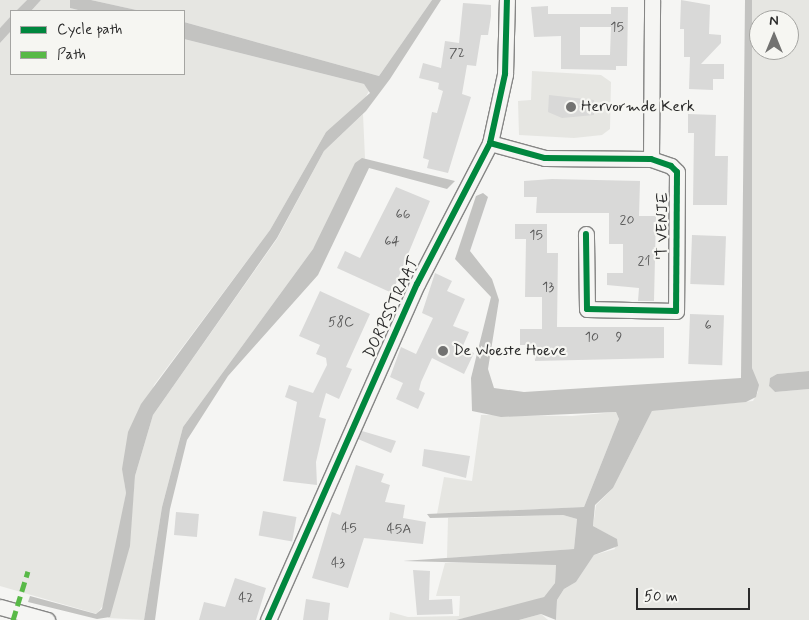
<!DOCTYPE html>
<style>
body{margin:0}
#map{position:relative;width:809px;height:620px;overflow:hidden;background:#f5f5f3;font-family:Mynerve,sans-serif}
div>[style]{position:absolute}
.green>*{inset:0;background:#e6e6e2}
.water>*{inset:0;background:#c3c3c1}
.building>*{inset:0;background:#d9d9d8;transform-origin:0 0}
.roads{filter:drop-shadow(1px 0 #868685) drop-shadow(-1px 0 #868685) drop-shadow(0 1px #868685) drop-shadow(0 -1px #868685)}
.minor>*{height:15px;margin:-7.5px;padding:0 7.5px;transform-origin:7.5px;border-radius:7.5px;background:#f5f5f3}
.quiet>*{height:5px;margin-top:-2.5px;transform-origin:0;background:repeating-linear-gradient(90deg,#58b947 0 10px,transparent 0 15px)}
.cycleway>*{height:6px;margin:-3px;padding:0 3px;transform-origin:3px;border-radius:3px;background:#00873e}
.dots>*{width:14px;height:14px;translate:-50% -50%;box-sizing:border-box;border:2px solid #f6f6f2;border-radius:50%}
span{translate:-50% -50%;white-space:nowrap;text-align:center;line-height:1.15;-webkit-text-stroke:4.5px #f6f6f2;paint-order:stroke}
.number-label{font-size:14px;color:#565656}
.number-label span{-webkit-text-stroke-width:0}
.poi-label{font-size:16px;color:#2b2b2b}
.left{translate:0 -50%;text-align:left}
.street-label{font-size:16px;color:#2b2b2b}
.legend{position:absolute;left:10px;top:10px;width:175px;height:65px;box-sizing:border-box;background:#f6f6f2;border:1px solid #a5a5a2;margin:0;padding:6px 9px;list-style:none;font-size:15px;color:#2b2b2b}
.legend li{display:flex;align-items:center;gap:10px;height:25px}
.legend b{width:25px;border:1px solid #a5a5a2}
.north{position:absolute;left:749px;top:10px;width:50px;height:50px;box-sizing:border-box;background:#f6f6f2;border:1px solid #a5a5a2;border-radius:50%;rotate:0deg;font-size:14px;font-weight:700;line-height:20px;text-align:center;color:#2b2b2b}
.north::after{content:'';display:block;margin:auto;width:18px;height:22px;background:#727271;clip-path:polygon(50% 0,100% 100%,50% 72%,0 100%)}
.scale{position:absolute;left:636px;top:588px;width:114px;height:22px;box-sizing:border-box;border:2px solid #2b2b2b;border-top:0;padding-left:6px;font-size:15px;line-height:18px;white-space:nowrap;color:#2b2b2b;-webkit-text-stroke:4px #f6f6f2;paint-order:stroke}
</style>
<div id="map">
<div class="green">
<div style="clip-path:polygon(0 0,27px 0,0 28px)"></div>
<div style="clip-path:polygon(41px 0,70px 0,70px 8px,82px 11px,31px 11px)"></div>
<div style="clip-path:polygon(91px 0,432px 0,379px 76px,184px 22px,184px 11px,141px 11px)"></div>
<div style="clip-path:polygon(evenodd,752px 0,809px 0,809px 371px,777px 374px,770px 378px,769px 386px,775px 392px,809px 389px,809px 620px,556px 620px,557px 600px,564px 589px,576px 582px,594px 555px,615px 549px,611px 536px,593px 526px,596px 505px,613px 488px,652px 411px,753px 401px,758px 392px,752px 368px,752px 0,759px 20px,789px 20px,789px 50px,759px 50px,759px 20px)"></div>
<div style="clip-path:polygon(11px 31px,11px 74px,184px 74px,184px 39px,364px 84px,370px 89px,362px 104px,326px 132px,270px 230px,154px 385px,124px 481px,126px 493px,116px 548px,104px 604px,97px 614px,0 586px,0 43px)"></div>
<div style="clip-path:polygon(532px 71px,601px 75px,611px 82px,610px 129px,602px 135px,574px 138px,519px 135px,518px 101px,531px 100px)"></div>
<div style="clip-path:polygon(363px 114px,365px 158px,313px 249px,183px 427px,162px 507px,144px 620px,108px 618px,129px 548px,135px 476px,153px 415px,277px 239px,324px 151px)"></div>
<div style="clip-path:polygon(616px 412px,619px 419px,584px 507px,437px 514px,444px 477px,472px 481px,481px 415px,572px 416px)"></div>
<div style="clip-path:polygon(563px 515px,577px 519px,574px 549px,447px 558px,448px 518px)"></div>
<div style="clip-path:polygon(545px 562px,556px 565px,555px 583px,544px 597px,521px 605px,456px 620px,389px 620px,390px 612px,408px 617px,459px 616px,460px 596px,436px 596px,445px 563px)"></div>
<div style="clip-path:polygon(541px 614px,548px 620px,519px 620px)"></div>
</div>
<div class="water">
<div style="clip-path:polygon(27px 0,41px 0,31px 11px,16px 11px)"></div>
<div style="clip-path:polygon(70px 0,91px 0,141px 11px,82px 11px,70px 8px)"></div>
<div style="clip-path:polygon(432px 0,441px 0,390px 79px,366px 111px,324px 151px,277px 238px,153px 415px,135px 476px,130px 546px,110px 617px,97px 619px,28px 602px,30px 596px,96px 614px,102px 609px,126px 493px,122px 469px,128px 432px,141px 404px,270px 230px,326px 132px,370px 93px,364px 84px,184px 39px,184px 22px,379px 76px)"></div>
<div style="clip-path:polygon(745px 0,752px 0,752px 368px,759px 385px,756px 397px,746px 402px,652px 411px,613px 488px,595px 505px,593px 526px,617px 539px,618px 546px,594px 555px,576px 582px,564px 589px,557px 600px,556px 620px,541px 614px,519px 620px,456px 620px,544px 597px,555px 583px,556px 565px,403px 561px,574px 549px,577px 519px,563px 515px,430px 518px,427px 514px,584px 507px,619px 419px,616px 412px,501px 417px,472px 411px,471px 378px,491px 297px,455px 259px,476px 196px,483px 193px,488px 197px,470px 251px,492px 279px,499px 300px,488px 369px,494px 388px,524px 392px,741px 378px)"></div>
<div style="clip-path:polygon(11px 16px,11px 31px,0 43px,0 28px)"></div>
<div style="clip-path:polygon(362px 158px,455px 181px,447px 189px,369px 168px,318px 275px,228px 376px,187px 440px,170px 509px,155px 620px,144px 620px,162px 507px,183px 427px,313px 249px,355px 163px)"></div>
<div style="clip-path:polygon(809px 371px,809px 389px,775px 392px,769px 386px,770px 378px,777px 374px)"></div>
</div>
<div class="building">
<div style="clip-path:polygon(681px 0,710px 5px,709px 34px,721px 35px,721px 43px,701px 64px,724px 64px,724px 79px,713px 79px,713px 90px,689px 89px,690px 57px,684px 57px,684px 29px,680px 29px)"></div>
<div style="clip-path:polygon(463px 3px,491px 5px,491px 16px,488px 35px,481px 35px,476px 66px,467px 65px,462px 94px,471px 97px,448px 173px,427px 168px,429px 160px,423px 158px,432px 112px,437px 113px,443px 91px,438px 89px,439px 83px,419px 78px,423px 63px,441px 68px,445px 41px,459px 43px)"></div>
<div style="clip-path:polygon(evenodd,548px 6px,548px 14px,611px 14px,611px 7px,628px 7px,627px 66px,616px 66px,616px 70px,561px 69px,561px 36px,534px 37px,531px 7px,548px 6px,580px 27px,611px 27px,610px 55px,580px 55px,580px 27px)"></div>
<div style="clip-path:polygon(549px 95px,594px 100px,594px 115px,562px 118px,548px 112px)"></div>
<div style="clip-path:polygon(688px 114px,716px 115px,715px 156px,728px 156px,727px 205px,693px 205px,694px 133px,688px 133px)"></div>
<div style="clip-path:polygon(552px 179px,640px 181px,639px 216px,656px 216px,654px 301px,638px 301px,639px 288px,607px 285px,607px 273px,623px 273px,623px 244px,609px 244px,609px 213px,536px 213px,537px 197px,524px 197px,524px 181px)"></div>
<div style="clip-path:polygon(396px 187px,430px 201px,392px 293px,337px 268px,345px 251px,360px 258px)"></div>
<div style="clip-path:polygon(515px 224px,547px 224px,547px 253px,558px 253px,557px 327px,664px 327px,664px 358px,535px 361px,534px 345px,520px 345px,520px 329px,542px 329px,542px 297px,525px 297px,526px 239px,515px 239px)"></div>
<div style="left:692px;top:235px;width:34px;height:49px;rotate:2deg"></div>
<div style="clip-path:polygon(435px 273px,452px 281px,447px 291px,465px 299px,453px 326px,469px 332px,462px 348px,474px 353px,464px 374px,432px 358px,421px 382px,419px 390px,425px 393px,418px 409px,396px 399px,403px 383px,390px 377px,401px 347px,416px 354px,433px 318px,422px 313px)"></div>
<div style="clip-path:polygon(320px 291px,370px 314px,346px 367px,352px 369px,339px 399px,326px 393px,319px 417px,326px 419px,316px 462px,317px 485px,283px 481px,297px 402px,285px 397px,289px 385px,313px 393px,327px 365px,326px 358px,316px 354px,320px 345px,299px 336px)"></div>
<div style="left:690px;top:314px;width:34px;height:50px;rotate:2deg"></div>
<div style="clip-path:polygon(362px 431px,396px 441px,391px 453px,358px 439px)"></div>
<div style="clip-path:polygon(424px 449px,470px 456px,466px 478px,422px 466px)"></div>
<div style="clip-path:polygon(356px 465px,384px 474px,381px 482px,390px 485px,385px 502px,405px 505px,403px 518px,426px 522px,423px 544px,364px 538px,348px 588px,312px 578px,332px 512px,340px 515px)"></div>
<div style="left:263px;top:511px;width:34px;height:25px;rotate:10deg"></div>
<div style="left:176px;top:512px;width:23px;height:23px;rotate:5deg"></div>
<div style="clip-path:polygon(413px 570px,430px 571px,429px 600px,452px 599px,453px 614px,417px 615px)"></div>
<div style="clip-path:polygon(235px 578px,266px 588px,256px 620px,199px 620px,204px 602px,225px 607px)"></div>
<div style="clip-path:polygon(306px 599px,330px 603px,328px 620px,303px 620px)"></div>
</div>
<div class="roads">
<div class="minor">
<div style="left:490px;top:143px;width:57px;rotate:15.3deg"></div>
<div style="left:545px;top:158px;width:106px;rotate:0.5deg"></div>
<div style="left:651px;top:159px;width:21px;rotate:19deg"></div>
<div style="left:671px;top:166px;width:8px;rotate:45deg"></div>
<div style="left:677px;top:172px;width:139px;rotate:90.4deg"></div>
<div style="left:676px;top:311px;width:89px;rotate:-178.7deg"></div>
<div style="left:587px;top:309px;width:75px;rotate:-90.8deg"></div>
<div style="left:651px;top:159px;width:159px;rotate:-89.6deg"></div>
<div style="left:0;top:607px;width:49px;rotate:15.5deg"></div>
<div style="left:268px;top:620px;width:368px;rotate:-66.1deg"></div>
<div style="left:417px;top:284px;width:159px;rotate:-62.6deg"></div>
<div style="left:490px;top:143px;width:71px;rotate:-77.7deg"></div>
<div style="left:505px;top:74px;width:74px;rotate:-88.5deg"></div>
</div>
</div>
<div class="quiet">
<div style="left:13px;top:620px;width:51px;rotate:-73deg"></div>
</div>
<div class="cycleway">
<div style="left:490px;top:143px;width:57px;rotate:15.3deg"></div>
<div style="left:545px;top:158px;width:106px;rotate:0.5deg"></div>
<div style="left:651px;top:159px;width:21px;rotate:19deg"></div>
<div style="left:671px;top:166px;width:8px;rotate:45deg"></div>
<div style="left:677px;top:172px;width:139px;rotate:90.4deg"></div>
<div style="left:676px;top:311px;width:89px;rotate:-178.7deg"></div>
<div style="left:587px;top:309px;width:75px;rotate:-90.8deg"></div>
<div style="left:268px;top:620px;width:368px;rotate:-66.1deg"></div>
<div style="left:417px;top:284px;width:159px;rotate:-62.6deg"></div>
<div style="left:490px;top:143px;width:71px;rotate:-77.7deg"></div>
<div style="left:505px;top:74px;width:74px;rotate:-88.5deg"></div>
</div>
<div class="dots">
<div style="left:571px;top:107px;background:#727271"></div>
<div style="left:443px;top:351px;background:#727271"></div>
</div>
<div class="number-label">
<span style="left:617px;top:27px">15</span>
<span style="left:457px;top:53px">72</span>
<span style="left:403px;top:214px">66</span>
<span style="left:627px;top:220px">20</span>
<span style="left:536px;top:235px">15</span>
<span style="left:392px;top:241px">64</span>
<span style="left:644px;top:261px">21</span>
<span style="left:548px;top:287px">13</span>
<span style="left:341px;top:322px">58C</span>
<span style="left:708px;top:325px">6</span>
<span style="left:592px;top:337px">10</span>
<span style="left:619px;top:337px">9</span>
<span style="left:349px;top:528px">45</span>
<span style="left:399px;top:529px">45A</span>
<span style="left:338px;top:563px">43</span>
<span style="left:246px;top:598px">42</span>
</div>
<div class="poi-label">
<span class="left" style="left:581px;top:107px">Hervormde Kerk</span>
<span class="left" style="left:453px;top:351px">De Woeste Hoeve</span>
</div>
<div class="street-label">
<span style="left:663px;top:226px;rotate:-90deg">'T VENJE</span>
<span style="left:392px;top:308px;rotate:-65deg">DORPSSTRAAT</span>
</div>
<ul class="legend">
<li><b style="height:6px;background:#00873e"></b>Cycle path</li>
<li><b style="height:6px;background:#58b947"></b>Path</li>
</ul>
<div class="north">N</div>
<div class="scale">50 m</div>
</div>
